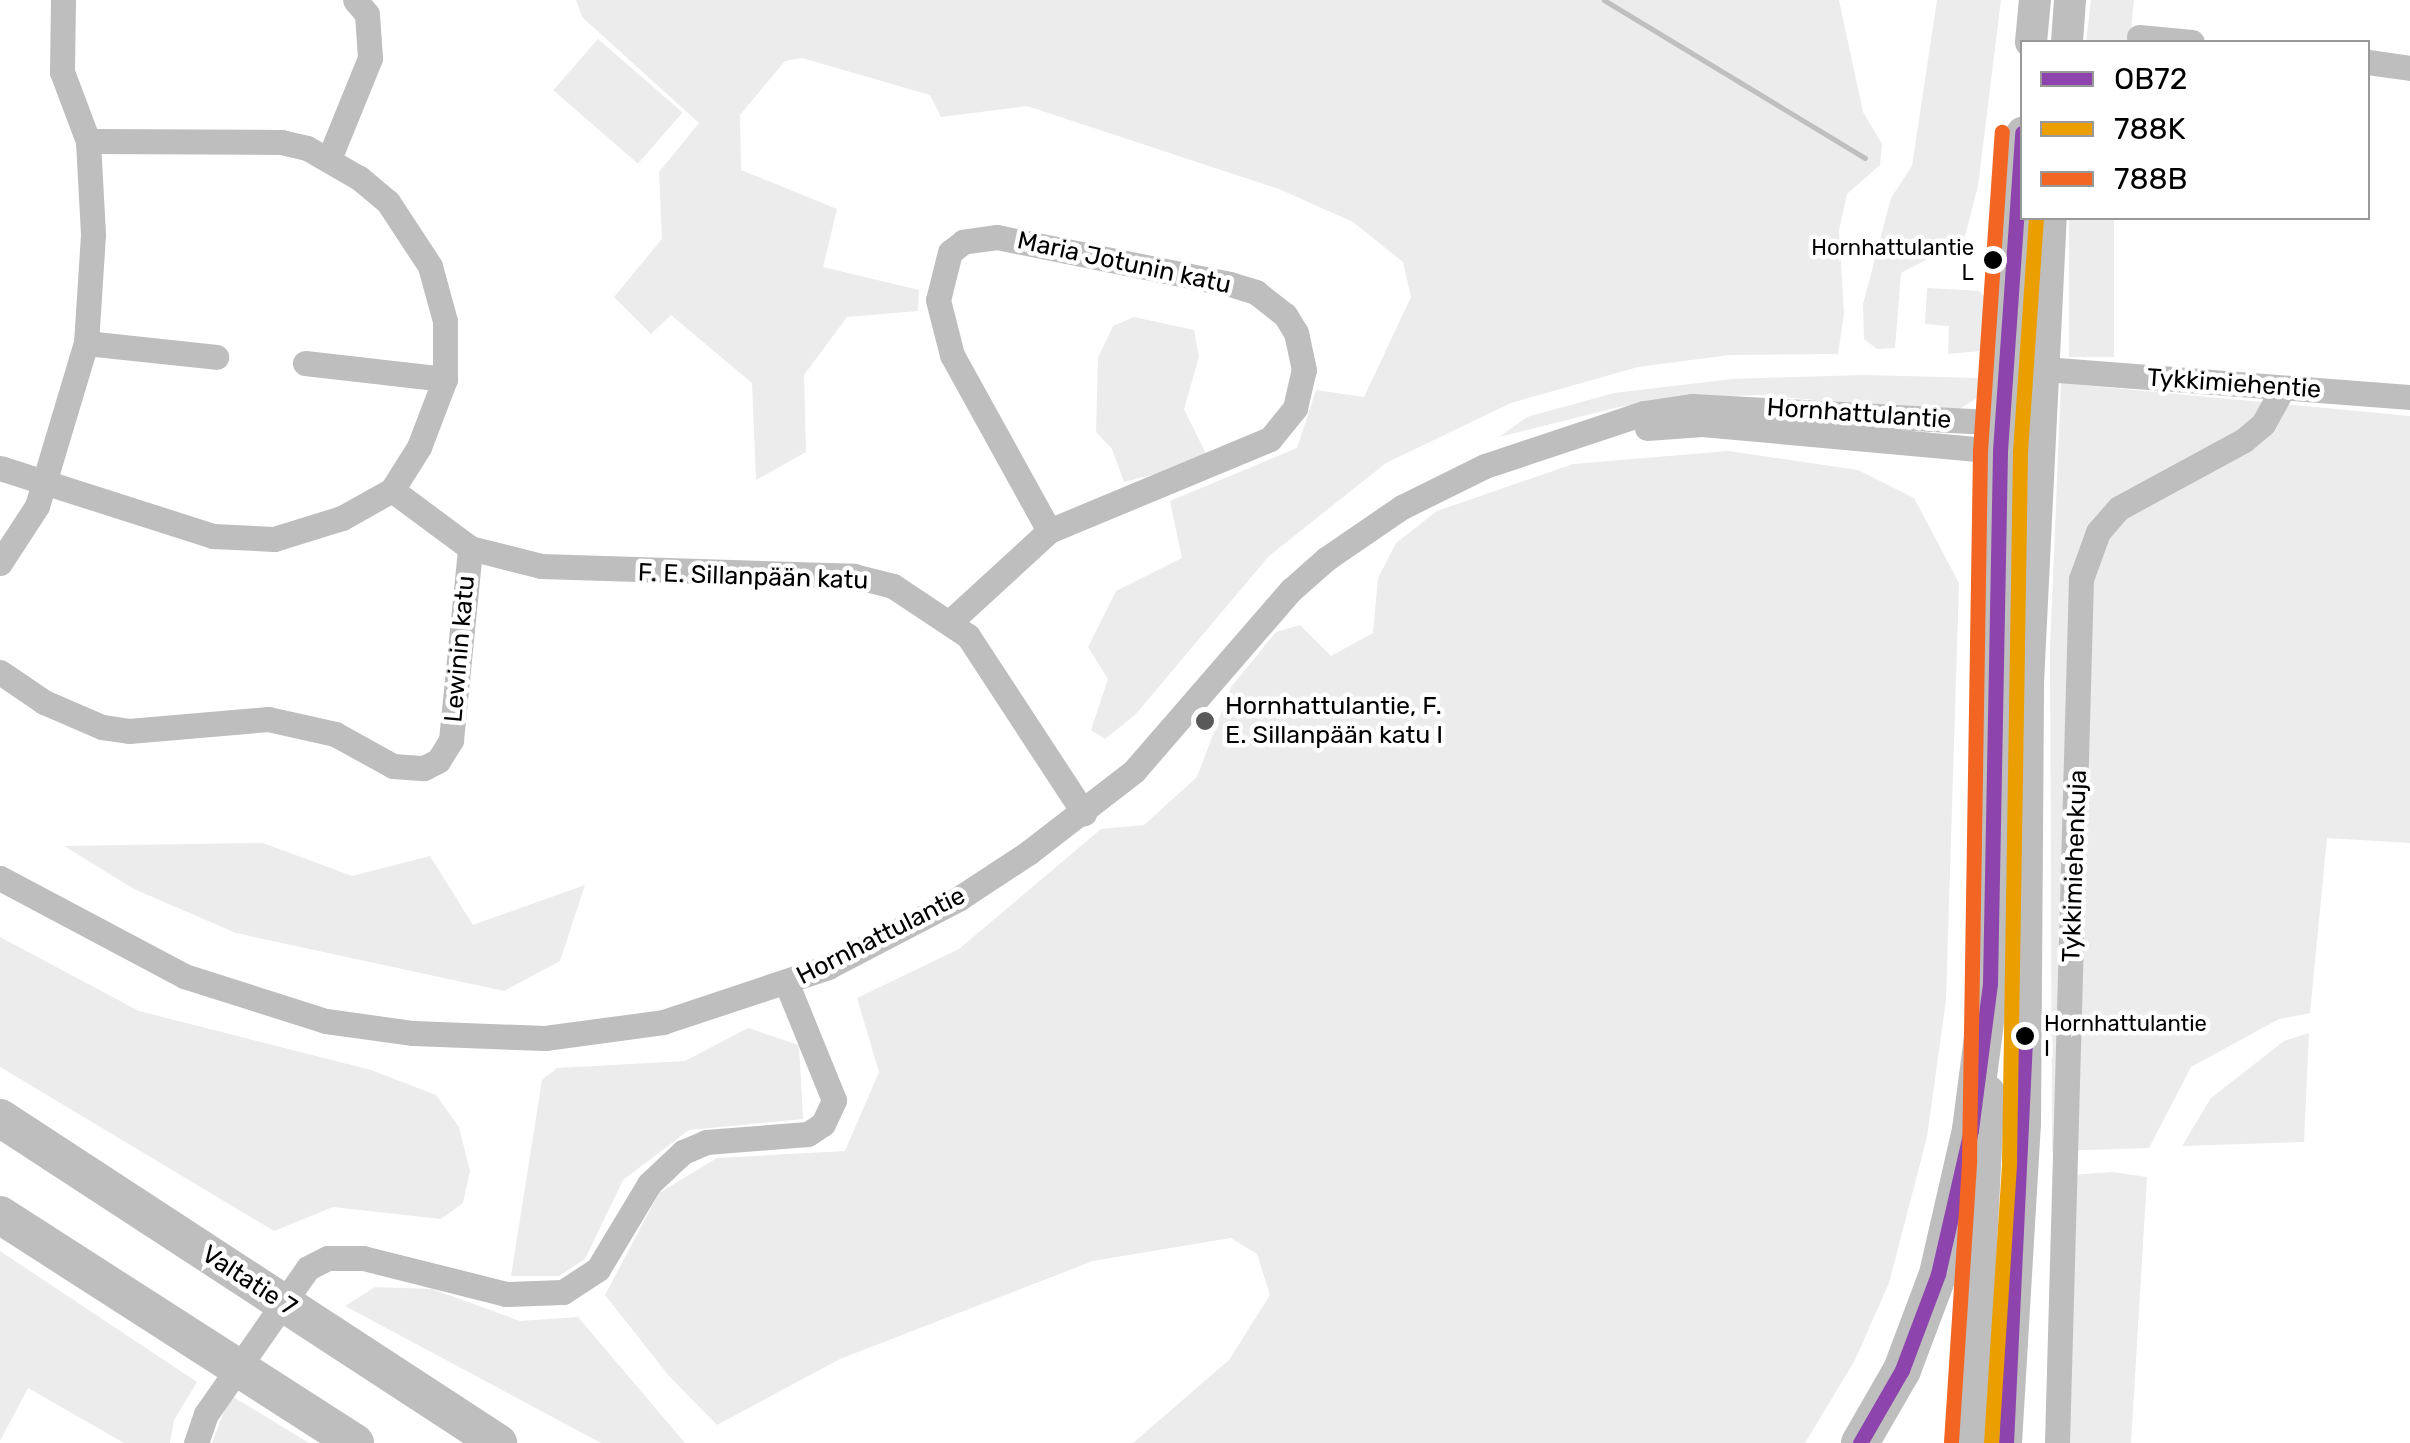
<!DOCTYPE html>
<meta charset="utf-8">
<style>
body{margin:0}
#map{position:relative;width:2410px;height:1443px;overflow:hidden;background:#fff;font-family:Rubik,sans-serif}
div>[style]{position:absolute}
.green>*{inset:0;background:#ececec;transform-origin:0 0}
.stream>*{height:5px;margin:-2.5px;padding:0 2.5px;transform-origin:2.5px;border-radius:2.5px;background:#bfbfbf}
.minor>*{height:25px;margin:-12.5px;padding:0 12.5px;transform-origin:12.5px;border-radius:12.5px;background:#bebebe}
.major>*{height:32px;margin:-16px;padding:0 16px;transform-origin:16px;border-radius:16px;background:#bebebe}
.highway>*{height:38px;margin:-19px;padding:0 19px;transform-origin:19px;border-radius:19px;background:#bebebe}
.bus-1>*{height:15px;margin:-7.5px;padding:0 7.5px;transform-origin:7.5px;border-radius:7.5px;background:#8e44ad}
.bus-2>*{height:15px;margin:-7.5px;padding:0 7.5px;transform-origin:7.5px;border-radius:7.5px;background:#eb9e00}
.bus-3>*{height:15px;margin:-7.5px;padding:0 7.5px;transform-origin:7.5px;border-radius:7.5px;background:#f26522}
.dots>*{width:28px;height:28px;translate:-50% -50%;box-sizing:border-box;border:5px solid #fff;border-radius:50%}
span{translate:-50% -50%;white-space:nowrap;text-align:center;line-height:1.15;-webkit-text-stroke:9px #fff;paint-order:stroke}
.bus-label{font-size:22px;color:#000}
.right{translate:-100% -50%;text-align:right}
.left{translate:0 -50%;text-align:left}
.street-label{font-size:25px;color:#000}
.poi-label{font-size:25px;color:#000}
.legend{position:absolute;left:2020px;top:40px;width:350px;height:180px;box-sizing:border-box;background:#fff;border:2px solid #999;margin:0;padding:12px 18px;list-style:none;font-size:30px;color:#000}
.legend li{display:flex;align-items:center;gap:20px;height:50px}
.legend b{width:50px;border:2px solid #999}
</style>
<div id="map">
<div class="green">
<div style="clip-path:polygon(576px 0,1839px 0,1863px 112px,1882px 144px,1880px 165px,1847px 194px,1839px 230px,1844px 314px,1838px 354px,1729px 355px,1638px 367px,1511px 403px,1386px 463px,1269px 556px,1135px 715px,1105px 739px,1091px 730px,1108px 679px,1088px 647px,1116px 591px,1182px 558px,1170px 501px,1297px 448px,1316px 390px,1364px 397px,1411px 297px,1403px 262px,1353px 222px,1279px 189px,1027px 106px,941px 117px,930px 95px,802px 58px,785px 61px,740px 115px,741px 170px,837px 209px,823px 267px,919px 290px,918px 311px,847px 317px,804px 375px,806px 452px,756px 480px,752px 383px,671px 315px,651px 334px,614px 297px,662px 239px,659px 172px,699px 123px,582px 17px)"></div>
<div style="clip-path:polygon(1937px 0,2001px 0,1978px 186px,1964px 240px,1901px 273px,1895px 348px,1877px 349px,1864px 339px,1863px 304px,1891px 198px,1912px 166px)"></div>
<div style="clip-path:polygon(2091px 0,2134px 0,2130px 42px,2086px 42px)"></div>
<div style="left:598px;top:39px;width:112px;height:68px;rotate:41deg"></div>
<div style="left:2069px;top:218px;width:45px;height:139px"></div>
<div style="clip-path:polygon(1927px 288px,1979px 291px,1986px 299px,1982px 351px,1948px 354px,1949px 326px,1925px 324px)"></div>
<div style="clip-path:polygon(1134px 317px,1194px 330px,1199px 357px,1184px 409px,1206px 454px,1203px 462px,1124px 482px,1112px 449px,1096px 432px,1098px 358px,1113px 326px)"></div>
<div style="clip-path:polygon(1864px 375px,1980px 378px,1980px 396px,1955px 412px,1759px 395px,1685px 398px,1619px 407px,1499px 437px,1527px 417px,1614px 393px,1732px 379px)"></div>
<div style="clip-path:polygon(2061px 383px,2410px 416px,2410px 843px,2327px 838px,2310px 1013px,2279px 1019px,2191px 1067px,2149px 1148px,2052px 1151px,2050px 648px)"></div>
<div style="clip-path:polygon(1728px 451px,1858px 470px,1914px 498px,1959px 583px,1946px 1000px,1927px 1137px,1889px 1283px,1855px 1360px,1805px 1443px,1133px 1443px,1229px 1360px,1270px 1295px,1257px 1254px,1231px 1238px,1093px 1261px,840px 1359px,717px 1425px,669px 1376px,605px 1295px,659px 1193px,717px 1158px,845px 1151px,879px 1072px,857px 998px,959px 949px,1101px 829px,1144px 825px,1197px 777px,1231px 687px,1276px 632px,1300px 625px,1331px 656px,1373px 633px,1378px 578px,1396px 543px,1437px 511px,1573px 464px)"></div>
<div style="clip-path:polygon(263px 843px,352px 876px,430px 856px,473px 925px,585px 885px,560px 961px,504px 991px,236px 933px,134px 889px,64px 846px)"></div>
<div style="clip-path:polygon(0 937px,139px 1011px,371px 1070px,436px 1095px,459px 1127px,470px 1171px,463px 1203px,441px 1219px,333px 1207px,274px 1231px,0 1067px)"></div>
<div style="clip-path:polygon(748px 1028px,799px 1045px,803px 1119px,689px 1130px,623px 1180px,585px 1259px,559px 1276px,511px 1276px,542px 1080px,557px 1068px,685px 1061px)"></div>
<div style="clip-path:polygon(2309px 1033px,2304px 1142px,2182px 1146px,2211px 1098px,2284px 1041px)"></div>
<div style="clip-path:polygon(2112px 1172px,2147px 1177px,2131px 1443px,2064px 1443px,2071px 1175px)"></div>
<div style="clip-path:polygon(0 1251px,197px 1382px,174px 1420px,170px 1443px,124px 1443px,28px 1388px,0 1441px)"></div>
<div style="clip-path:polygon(375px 1287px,432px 1289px,520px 1321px,578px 1317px,685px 1443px,601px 1443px,345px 1306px)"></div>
<div style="clip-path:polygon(230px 1395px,309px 1443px,212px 1443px)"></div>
</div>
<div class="stream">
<div style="left:1604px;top:0;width:305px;rotate:31.2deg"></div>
</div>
<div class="minor">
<div style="left:2139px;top:37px;width:53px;rotate:5.4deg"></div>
<div style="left:2368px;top:62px;width:42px;rotate:8.1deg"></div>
<div style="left:329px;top:159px;width:109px;rotate:-67.9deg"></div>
<div style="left:370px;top:58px;width:44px;rotate:-93.9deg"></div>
<div style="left:367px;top:14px;width:18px;rotate:-131deg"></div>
<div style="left:86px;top:343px;width:131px;rotate:6.1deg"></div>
<div style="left:305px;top:363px;width:141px;rotate:6.5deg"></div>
<div style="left:2057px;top:370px;width:354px;rotate:4.4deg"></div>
<div style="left:1647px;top:428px;width:55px;rotate:-4.2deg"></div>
<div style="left:1702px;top:424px;width:299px;rotate:5.2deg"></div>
<div style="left:2000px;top:451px;width:15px;rotate:-20deg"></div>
<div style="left:0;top:468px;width:224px;rotate:17.7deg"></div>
<div style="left:213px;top:536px;width:61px;rotate:2.8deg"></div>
<div style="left:274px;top:539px;width:71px;rotate:-17.2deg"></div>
<div style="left:342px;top:518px;width:57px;rotate:-29.2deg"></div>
<div style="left:392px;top:490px;width:51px;rotate:-57.9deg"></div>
<div style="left:419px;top:447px;width:73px;rotate:-69.1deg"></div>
<div style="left:445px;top:379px;width:58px;rotate:-90deg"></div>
<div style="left:445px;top:321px;width:57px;rotate:-105.3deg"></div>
<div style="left:430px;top:266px;width:77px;rotate:-123.3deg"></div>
<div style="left:388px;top:202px;width:38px;rotate:-140deg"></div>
<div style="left:359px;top:178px;width:60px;rotate:-150deg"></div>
<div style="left:307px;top:148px;width:26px;rotate:-167deg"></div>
<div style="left:282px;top:142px;width:194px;rotate:-179.7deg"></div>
<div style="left:392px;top:490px;width:97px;rotate:36.6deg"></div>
<div style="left:470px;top:548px;width:73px;rotate:14.2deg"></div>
<div style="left:541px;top:566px;width:313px;rotate:1.8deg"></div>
<div style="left:854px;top:576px;width:40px;rotate:14.4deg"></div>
<div style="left:893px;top:586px;width:90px;rotate:33.7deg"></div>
<div style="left:968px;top:636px;width:212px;rotate:56.8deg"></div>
<div style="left:0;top:563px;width:68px;rotate:-57deg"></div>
<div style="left:37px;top:506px;width:170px;rotate:-73.3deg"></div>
<div style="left:86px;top:343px;width:109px;rotate:-86.3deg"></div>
<div style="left:93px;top:234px;width:93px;rotate:-93.1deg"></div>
<div style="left:88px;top:141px;width:74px;rotate:-110.6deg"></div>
<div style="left:62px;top:72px;width:72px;rotate:-89.2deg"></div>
<div style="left:952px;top:620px;width:132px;rotate:-42.5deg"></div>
<div style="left:1049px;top:531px;width:239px;rotate:-22.6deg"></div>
<div style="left:1270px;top:439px;width:40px;rotate:-51deg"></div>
<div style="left:1295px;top:408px;width:39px;rotate:-77deg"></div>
<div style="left:1304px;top:370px;width:38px;rotate:-102deg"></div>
<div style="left:1296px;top:333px;width:21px;rotate:-121deg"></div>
<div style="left:1285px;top:315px;width:37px;rotate:-142deg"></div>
<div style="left:1256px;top:292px;width:27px;rotate:-163deg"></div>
<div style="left:1230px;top:284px;width:238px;rotate:-168.6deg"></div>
<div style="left:997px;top:237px;width:34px;rotate:172deg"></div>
<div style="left:963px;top:242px;width:16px;rotate:142deg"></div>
<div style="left:950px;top:252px;width:49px;rotate:104deg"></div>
<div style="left:938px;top:300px;width:57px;rotate:75.7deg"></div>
<div style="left:952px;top:355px;width:201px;rotate:61.1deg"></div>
<div style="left:0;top:672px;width:53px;rotate:34.3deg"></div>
<div style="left:44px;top:702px;width:63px;rotate:23.3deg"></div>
<div style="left:102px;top:727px;width:27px;rotate:8deg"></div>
<div style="left:129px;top:731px;width:140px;rotate:-4.9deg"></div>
<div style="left:268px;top:719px;width:69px;rotate:12.6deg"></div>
<div style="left:335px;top:734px;width:66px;rotate:28.9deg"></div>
<div style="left:393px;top:766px;width:31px;rotate:4deg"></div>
<div style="left:424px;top:768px;width:16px;rotate:-27deg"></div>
<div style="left:438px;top:761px;width:25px;rotate:-58deg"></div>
<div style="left:451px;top:740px;width:193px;rotate:-84.3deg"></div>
<div style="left:0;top:878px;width:208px;rotate:28deg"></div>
<div style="left:184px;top:976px;width:149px;rotate:17.6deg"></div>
<div style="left:326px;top:1021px;width:88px;rotate:7.9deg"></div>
<div style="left:413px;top:1033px;width:132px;rotate:2.2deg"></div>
<div style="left:545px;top:1038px;width:119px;rotate:-7.7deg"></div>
<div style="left:663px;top:1022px;width:174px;rotate:-18.4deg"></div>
<div style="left:828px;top:967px;width:147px;rotate:-27.6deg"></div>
<div style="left:958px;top:899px;width:84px;rotate:-33.3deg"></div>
<div style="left:1028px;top:853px;width:134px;rotate:-37.7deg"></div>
<div style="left:1134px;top:771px;width:240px;rotate:-49.1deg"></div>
<div style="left:1291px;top:590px;width:47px;rotate:-41.5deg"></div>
<div style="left:1326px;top:559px;width:92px;rotate:-34.4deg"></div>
<div style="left:1402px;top:507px;width:93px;rotate:-26.3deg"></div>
<div style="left:1485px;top:466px;width:168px;rotate:-18.4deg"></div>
<div style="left:1644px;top:413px;width:49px;rotate:-8.3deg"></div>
<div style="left:1692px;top:406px;width:311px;rotate:3.1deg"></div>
<div style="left:2003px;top:423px;width:38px;rotate:25deg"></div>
<div style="left:196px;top:1443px;width:31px;rotate:-71deg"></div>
<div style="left:206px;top:1414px;width:178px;rotate:-55.1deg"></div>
<div style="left:308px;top:1268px;width:22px;rotate:-27deg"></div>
<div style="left:328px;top:1258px;width:35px"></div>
<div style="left:363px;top:1258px;width:147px;rotate:14.1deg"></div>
<div style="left:506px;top:1294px;width:57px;rotate:-2deg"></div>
<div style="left:563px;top:1292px;width:42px;rotate:-33.3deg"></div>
<div style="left:598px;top:1269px;width:99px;rotate:-59deg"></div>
<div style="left:649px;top:1184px;width:47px;rotate:-43.3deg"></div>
<div style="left:683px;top:1152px;width:25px;rotate:-23deg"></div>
<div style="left:706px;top:1142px;width:102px;rotate:-4.5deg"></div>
<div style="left:808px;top:1134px;width:18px;rotate:-34deg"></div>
<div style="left:823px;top:1124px;width:26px;rotate:-65deg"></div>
<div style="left:834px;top:1100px;width:125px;rotate:-112.1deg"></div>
<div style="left:2057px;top:1443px;width:864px;rotate:-88.41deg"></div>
<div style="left:2081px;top:579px;width:50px;rotate:-70.1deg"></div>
<div style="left:2098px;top:532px;width:32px;rotate:-49deg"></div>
<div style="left:2119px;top:508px;width:142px;rotate:-28.5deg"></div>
<div style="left:2244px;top:440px;width:25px;rotate:-40deg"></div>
<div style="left:2263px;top:424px;width:41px;rotate:-60.9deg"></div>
</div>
<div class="major">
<div style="left:2031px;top:42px;width:42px;rotate:-84.6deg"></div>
<div style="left:2067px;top:42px;width:42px;rotate:-85.9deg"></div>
<div style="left:1990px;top:1007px;width:556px;rotate:-88.97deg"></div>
<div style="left:2000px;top:451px;width:319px;rotate:-86deg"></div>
<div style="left:1971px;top:1443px;width:352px;rotate:-87.1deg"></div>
<div style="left:2006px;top:1443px;width:321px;rotate:-86.6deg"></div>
<div style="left:2025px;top:1123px;width:440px;rotate:-89.6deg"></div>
<div style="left:2028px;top:683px;width:466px;rotate:-87.2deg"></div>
</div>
<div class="highway">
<div style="left:0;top:1118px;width:595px;rotate:33.13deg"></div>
<div style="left:0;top:1215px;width:422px;rotate:32.7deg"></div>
<div style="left:1860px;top:1443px;width:84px;rotate:-60.1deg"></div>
<div style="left:1902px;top:1370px;width:103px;rotate:-69.4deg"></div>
<div style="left:1938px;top:1274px;width:148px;rotate:-77.1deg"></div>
<div style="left:1971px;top:1130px;width:148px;rotate:-82.6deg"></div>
</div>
<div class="bus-1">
<div style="left:1860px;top:1443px;width:84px;rotate:-60.1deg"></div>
<div style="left:1902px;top:1370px;width:103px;rotate:-69.4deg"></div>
<div style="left:1938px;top:1274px;width:148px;rotate:-77.1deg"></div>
<div style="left:1971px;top:1130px;width:148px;rotate:-82.6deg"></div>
<div style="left:1990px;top:983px;width:532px;rotate:-88.92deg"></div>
<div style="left:2000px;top:451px;width:319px;rotate:-86deg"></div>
<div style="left:2006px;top:1443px;width:407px;rotate:-87.3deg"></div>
</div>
<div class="bus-2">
<div style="left:1991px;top:1443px;width:283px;rotate:-86.3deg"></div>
<div style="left:2009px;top:1161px;width:709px;rotate:-89.11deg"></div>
<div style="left:2020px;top:452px;width:235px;rotate:-86.1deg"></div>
</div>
<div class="bus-3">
<div style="left:1951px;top:1442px;width:283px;rotate:-86.3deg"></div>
<div style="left:1969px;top:1160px;width:709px;rotate:-89.11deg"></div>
<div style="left:1980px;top:451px;width:320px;rotate:-86.1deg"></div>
</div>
<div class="dots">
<div style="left:1993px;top:260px;background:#000"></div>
<div style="left:1205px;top:721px;background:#595959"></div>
<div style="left:2025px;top:1036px;background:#000"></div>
</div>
<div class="bus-label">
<span class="right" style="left:1974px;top:260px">Hornhattulantie<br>L</span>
<span class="left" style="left:2044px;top:1036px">Hornhattulantie<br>I</span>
</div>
<div class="street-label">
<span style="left:1124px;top:263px;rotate:12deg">Maria Jotunin katu</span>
<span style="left:2234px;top:384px;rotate:4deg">Tykkimiehentie</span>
<span style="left:1859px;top:414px;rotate:4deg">Hornhattulantie</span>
<span style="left:753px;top:577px;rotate:2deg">F. E. Sillanpään katu</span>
<span style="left:460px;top:649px;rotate:-85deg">Lewinin katu</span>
<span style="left:2075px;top:866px;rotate:-88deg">Tykkimiehenkuja</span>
<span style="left:881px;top:936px;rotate:-27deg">Hornhattulantie</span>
<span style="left:249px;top:1281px;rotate:33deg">Valtatie 7</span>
</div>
<div class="poi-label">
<span class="left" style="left:1225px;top:721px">Hornhattulantie, F.<br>E. Sillanpään katu I</span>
</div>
<ul class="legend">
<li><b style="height:12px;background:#8e44ad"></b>OB72</li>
<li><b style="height:12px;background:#eb9e00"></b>788K</li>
<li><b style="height:12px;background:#f26522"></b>788B</li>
</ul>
</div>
